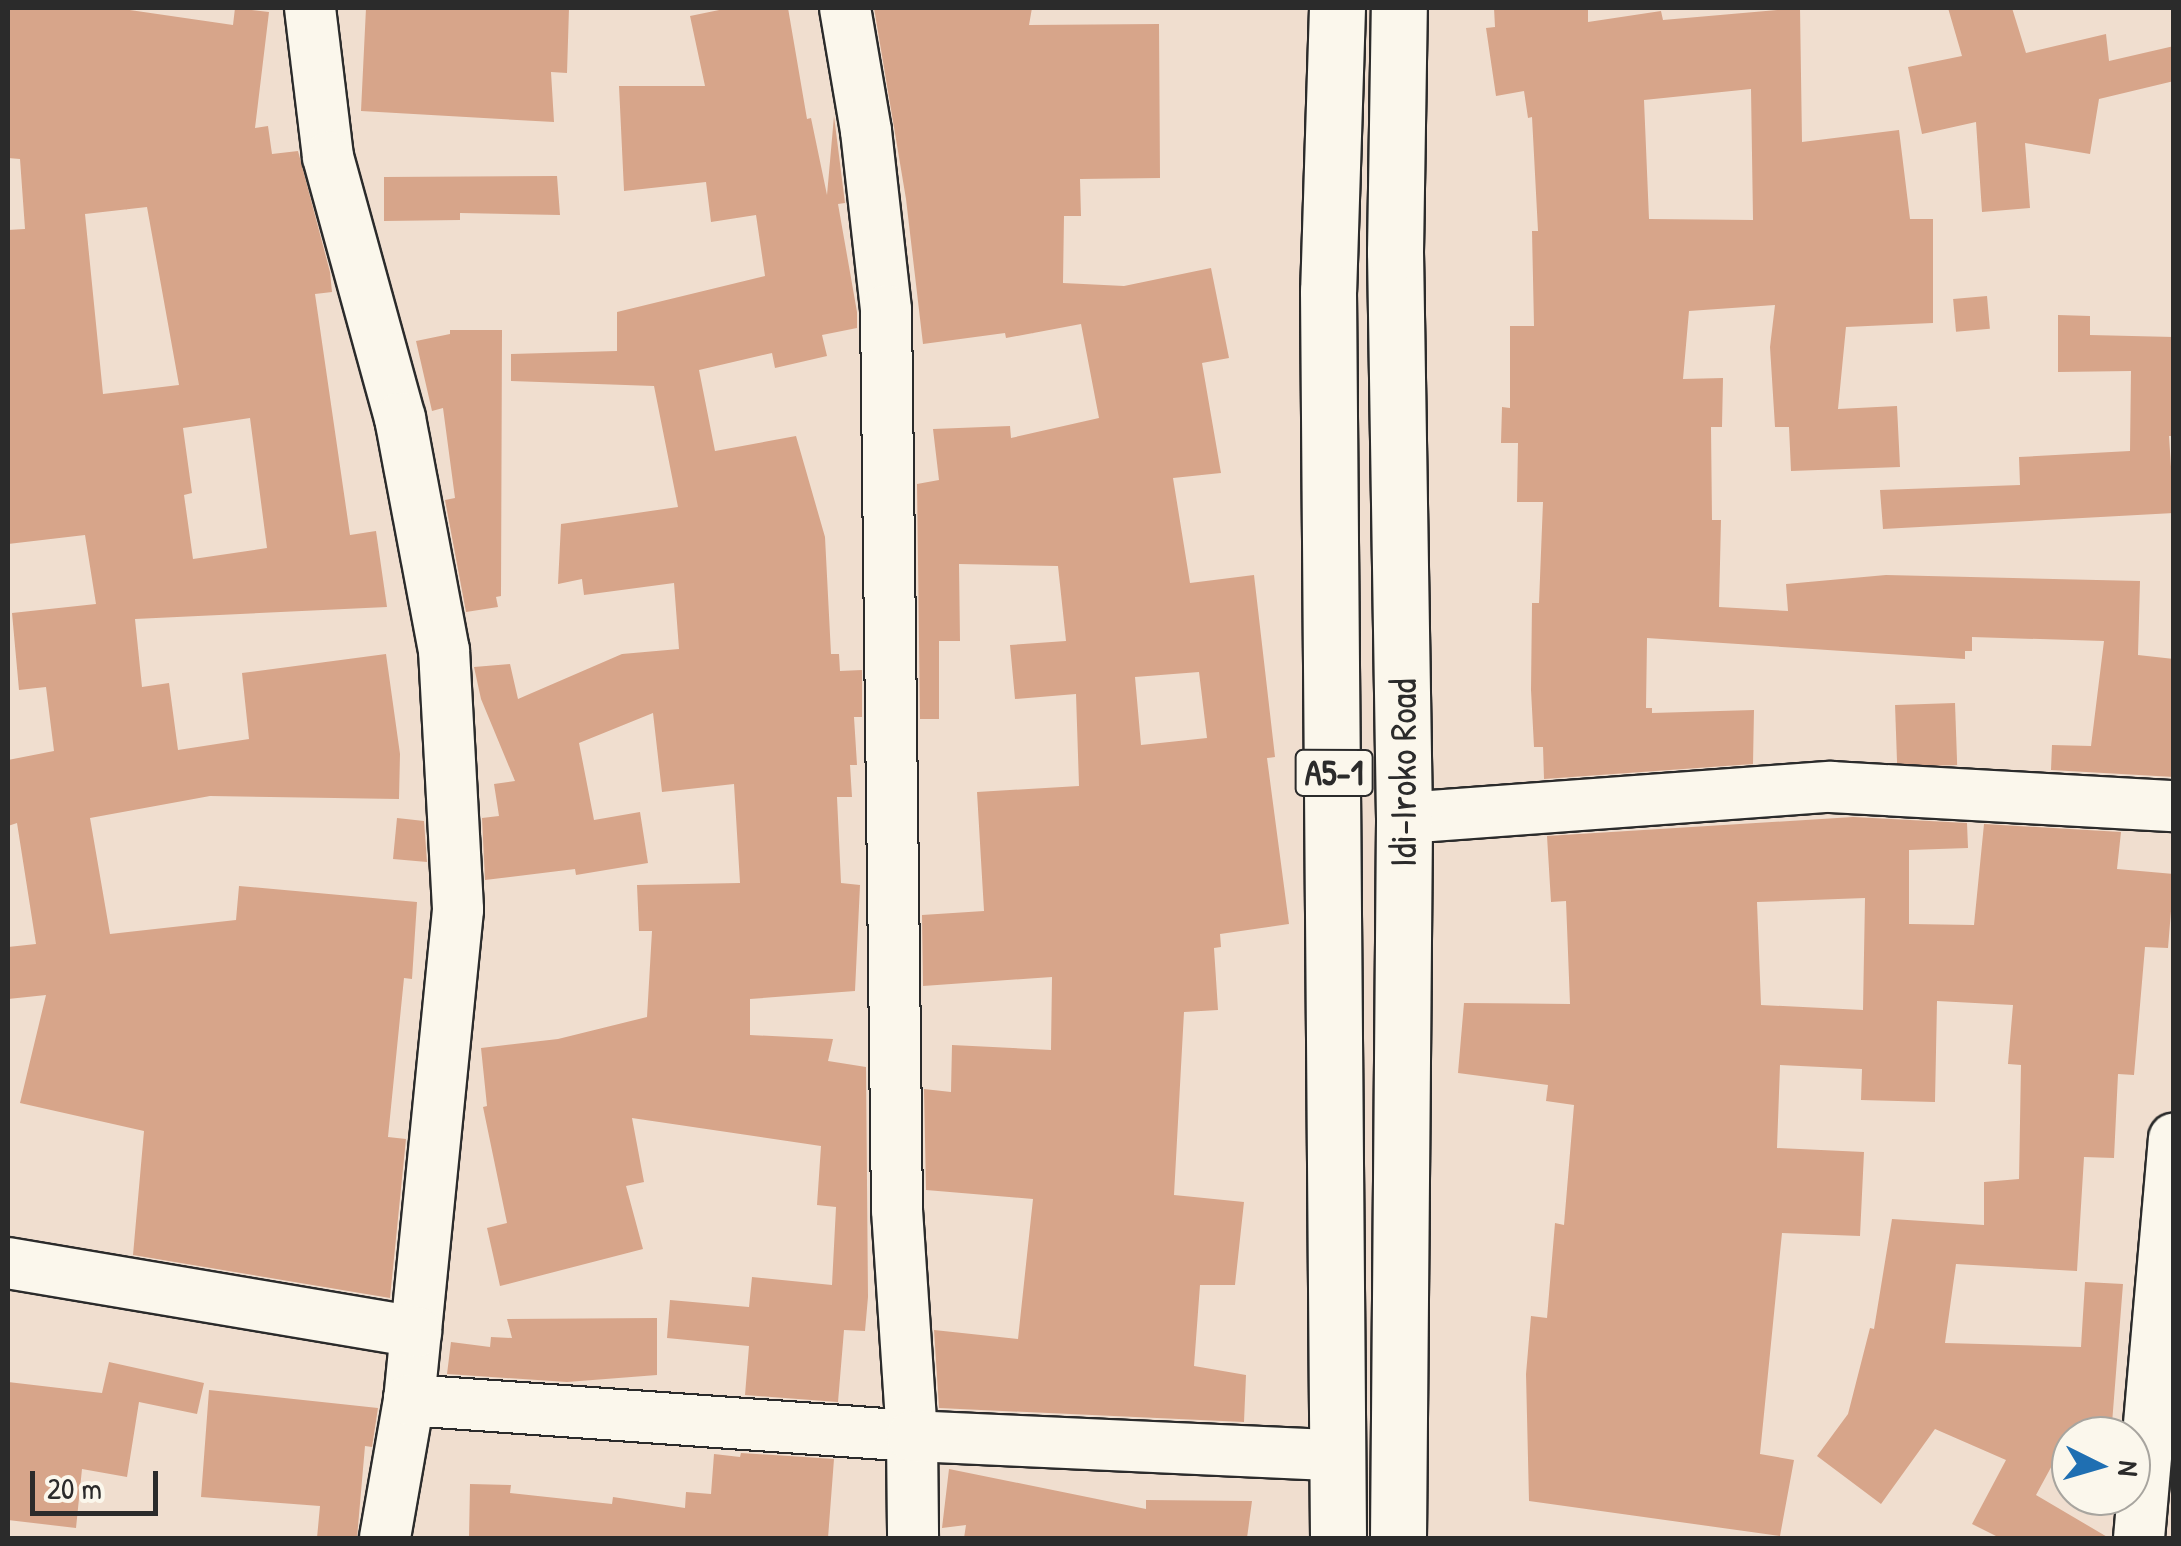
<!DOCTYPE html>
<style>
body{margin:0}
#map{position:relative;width:2181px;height:1546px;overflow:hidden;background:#f0decf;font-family:"Patrick Hand",sans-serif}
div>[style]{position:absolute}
.building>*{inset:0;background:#d7a58a;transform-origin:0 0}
.roads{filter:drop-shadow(2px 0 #2b2b2b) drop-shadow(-2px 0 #2b2b2b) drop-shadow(0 2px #2b2b2b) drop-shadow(0 -2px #2b2b2b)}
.street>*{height:50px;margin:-25px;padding:0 25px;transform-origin:25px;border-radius:25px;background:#fbf7ec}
.highway>*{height:55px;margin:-27.5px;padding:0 27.5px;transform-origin:27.5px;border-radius:27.5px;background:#fbf7ec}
span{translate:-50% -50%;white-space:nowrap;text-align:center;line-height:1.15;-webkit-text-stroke:8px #fbf7ec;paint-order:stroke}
.shield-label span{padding:2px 8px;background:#fbf7ec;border:2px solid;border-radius:8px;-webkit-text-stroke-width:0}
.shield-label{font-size:35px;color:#2b2b2b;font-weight:700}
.street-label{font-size:38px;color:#2b2b2b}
.frame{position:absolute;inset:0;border:10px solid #2b2b2b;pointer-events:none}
.north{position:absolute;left:2051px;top:1416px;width:100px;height:100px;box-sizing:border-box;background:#fbf7ec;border:2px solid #a8a59f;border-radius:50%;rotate:95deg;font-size:28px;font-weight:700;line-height:40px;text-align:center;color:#2b2b2b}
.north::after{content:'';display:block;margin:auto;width:35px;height:45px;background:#1f6fb2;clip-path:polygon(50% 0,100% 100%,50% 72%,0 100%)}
.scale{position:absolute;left:30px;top:1471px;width:128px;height:45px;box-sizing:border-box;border:5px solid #2b2b2b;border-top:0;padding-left:12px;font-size:30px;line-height:35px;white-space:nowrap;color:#2b2b2b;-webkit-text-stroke:8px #fbf7ec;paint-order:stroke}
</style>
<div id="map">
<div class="building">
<div style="clip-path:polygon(evenodd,8px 8px,116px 8px,233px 25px,235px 8px,269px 12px,255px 128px,268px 126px,272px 154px,298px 151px,330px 272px,332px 292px,315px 294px,350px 535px,376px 531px,387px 607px,135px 619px,142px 687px,169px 683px,178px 750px,249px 739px,242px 673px,386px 654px,400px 754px,399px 799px,210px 796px,90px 818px,110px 934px,236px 920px,239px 886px,417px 902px,412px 979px,404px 978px,388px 1137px,406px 1139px,390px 1298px,133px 1255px,144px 1131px,20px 1103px,46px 995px,8px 999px,8px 947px,36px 944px,17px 823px,8px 826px,8px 760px,54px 751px,46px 687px,19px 690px,12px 613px,96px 604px,85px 535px,8px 544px,8px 230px,25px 229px,20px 159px,8px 158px,8px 8px,147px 207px,179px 385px,103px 394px,85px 214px,147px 207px,8px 8px,250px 418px,267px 548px,193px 559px,184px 495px,192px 493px,183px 428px,250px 418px)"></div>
<div style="clip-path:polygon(366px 8px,569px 8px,567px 73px,551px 72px,554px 122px,361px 111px)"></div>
<div style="clip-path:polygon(729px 8px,788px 8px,807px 119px,811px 118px,827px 195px,834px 116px,845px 203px,838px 204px,857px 312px,857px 328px,822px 335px,827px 356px,775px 368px,772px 353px,699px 370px,715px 451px,796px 436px,825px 537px,831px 654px,839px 654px,840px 671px,862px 670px,862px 717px,854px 717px,857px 765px,850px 765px,852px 797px,837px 797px,841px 883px,860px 885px,855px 991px,750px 999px,750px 1035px,833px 1039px,828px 1061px,866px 1067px,868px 1297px,865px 1331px,844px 1330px,838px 1402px,745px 1395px,749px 1346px,667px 1338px,670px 1300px,749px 1307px,752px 1277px,832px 1285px,836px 1207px,817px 1205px,821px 1146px,632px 1118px,644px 1182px,626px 1186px,643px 1249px,500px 1286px,487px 1228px,507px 1223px,483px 1107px,487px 1106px,481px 1048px,558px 1039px,647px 1017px,652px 931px,639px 931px,637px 885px,740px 883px,734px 784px,662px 792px,653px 713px,579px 743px,594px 820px,640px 812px,648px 863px,576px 875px,575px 869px,485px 880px,482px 818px,499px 816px,494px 784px,515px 781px,481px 699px,474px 667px,510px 664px,518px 699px,622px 654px,679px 649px,674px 583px,584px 595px,582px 579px,558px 584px,561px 524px,678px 507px,654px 386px,511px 381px,511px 354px,617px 351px,617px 312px,765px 276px,756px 215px,711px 222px,706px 182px,624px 191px,619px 86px,705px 86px,690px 16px)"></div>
<div style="clip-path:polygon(evenodd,874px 8px,1032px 8px,1029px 25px,1159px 24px,1160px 178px,1080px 179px,1081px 216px,1064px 216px,1063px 283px,1124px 286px,1211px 268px,1229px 358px,1202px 363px,1221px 473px,1173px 478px,1190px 583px,1254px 575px,1275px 757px,1267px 758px,1289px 924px,1220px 934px,1221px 947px,1214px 948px,1218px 1010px,1184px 1012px,1174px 1195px,1244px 1202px,1235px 1285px,1200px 1285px,1194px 1366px,1246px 1375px,1244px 1422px,939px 1408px,934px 1330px,1018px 1339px,1033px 1199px,926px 1190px,924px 1089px,951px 1092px,952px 1045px,1051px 1050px,1052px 977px,923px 986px,922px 915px,984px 911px,977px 792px,1079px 786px,1076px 694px,1015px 699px,1010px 645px,1066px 641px,1058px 566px,959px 564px,960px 641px,939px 641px,939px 719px,920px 719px,917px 484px,939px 480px,933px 429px,1010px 426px,1011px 438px,1099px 418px,1081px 324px,1006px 338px,1005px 333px,923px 344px,906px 199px,874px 8px,1199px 672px,1207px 738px,1141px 745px,1135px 677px,1199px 672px)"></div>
<div style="clip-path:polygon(evenodd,1494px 8px,1588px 8px,1588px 22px,1661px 11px,1663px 20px,1800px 8px,1802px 142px,1899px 130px,1910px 219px,1933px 219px,1933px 323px,1846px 327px,1838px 409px,1897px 406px,1900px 467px,1791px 471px,1789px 427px,1775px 427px,1770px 347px,1775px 305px,1689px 311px,1683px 379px,1723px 378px,1722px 427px,1711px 427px,1712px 520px,1721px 520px,1719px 607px,1788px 611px,1786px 584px,1886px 575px,2140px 581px,2138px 655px,2174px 659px,2174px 777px,2051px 770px,2052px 745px,2091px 746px,2104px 641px,1972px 637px,1972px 651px,1965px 651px,1965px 659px,1647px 638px,1646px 708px,1652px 708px,1652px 713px,1754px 710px,1753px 764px,1544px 779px,1543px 747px,1534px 747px,1531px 690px,1532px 603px,1539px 603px,1543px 502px,1517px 502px,1518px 443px,1501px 443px,1502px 407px,1510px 408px,1510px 326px,1534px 326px,1532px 231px,1538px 231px,1532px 117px,1528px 118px,1524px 91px,1496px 96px,1486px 28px,1495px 27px,1494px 8px,1751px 89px,1753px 220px,1649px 219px,1644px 100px,1751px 89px)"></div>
<div style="clip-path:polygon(1948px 8px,2012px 8px,2026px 53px,2106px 34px,2109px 61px,2174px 46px,2174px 81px,2099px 99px,2090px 154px,2025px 143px,2030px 208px,1982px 212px,1976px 122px,1922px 134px,1908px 67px,1962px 56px)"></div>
<div style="clip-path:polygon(557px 176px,560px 215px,460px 213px,460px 220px,384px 221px,384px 177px)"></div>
<div style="left:1987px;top:296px;width:33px;height:34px;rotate:85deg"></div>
<div style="clip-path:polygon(2058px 315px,2090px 316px,2090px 335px,2174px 337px,2174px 436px,2169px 436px,2174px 513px,1883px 529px,1880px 490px,2020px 485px,2019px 457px,2130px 451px,2131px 371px,2058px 372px)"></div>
<div style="clip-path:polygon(450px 330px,502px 330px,501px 596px,496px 597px,498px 607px,466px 612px,445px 500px,455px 498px,443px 408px,432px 411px,416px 341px,450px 334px)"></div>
<div style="left:1955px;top:703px;width:62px;height:60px;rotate:88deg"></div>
<div style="clip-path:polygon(evenodd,1853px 817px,1967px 823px,1968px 848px,1909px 850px,1909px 924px,1974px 925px,1984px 824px,2121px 832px,2117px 869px,2174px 874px,2168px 948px,2145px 947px,2134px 1075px,2118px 1074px,2114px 1158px,2084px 1157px,2077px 1271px,1956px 1264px,1945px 1343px,2081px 1347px,2085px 1282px,2123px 1284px,2111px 1436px,2068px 1436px,2036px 1495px,2109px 1538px,2000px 1538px,1972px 1524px,2006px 1460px,1935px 1429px,1881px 1504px,1817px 1456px,1848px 1414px,1870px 1328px,1874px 1329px,1892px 1219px,1984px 1225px,1984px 1182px,2019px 1179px,2021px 1065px,2008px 1064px,2013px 1005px,1937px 1001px,1935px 1102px,1861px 1100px,1862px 1069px,1780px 1065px,1777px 1148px,1864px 1152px,1860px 1236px,1782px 1233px,1760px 1454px,1794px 1460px,1780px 1536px,1529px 1501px,1526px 1374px,1531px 1316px,1547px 1318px,1555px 1223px,1564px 1225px,1574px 1105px,1546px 1101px,1548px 1085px,1458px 1073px,1464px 1003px,1570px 1004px,1566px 901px,1551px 902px,1547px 836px,1853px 817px,1865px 898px,1863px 1010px,1761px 1005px,1757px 902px,1865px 898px)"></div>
<div style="clip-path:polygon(397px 818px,424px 821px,427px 862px,393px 859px)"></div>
<div style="clip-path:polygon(657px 1318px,657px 1375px,567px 1382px,447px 1374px,451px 1342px,490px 1347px,491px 1337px,512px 1338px,507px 1319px)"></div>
<div style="clip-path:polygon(109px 1362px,204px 1383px,197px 1414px,139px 1402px,127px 1477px,82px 1469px,76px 1528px,8px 1520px,8px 1382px,102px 1393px)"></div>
<div style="clip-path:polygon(209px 1390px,378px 1408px,372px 1447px,365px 1446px,357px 1538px,317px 1538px,320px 1506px,201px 1497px)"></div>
<div style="clip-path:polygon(741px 1453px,834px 1459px,828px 1538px,469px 1538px,470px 1484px,511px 1485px,510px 1493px,612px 1504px,613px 1497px,685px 1508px,686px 1492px,711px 1494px,714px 1454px,740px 1457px)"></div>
<div style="clip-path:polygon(949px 1469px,1146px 1509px,1146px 1500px,1252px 1501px,1247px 1538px,964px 1538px,966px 1525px,942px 1528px)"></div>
</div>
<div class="roads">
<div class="street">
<div style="left:310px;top:8px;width:150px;rotate:83.1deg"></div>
<div style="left:328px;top:157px;width:271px;rotate:74.6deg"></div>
<div style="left:400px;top:418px;width:236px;rotate:79.3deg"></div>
<div style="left:444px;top:650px;width:260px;rotate:86.9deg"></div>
<div style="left:458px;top:910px;width:492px;rotate:95.7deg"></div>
<div style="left:409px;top:1400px;width:140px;rotate:99.9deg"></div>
<div style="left:845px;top:8px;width:125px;rotate:80.3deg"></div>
<div style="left:866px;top:131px;width:180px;rotate:83.6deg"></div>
<div style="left:886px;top:310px;width:900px;rotate:89.3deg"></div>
<div style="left:897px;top:1210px;width:226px;rotate:86.2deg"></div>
<div style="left:912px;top:1436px;width:102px;rotate:89.4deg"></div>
<div style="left:1404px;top:818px;width:428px;rotate:-4.2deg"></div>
<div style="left:1831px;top:787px;width:344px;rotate:3.2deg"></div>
<div style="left:8px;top:1263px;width:414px;rotate:9.6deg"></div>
<div style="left:409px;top:1400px;width:504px;rotate:4.09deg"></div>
<div style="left:912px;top:1436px;width:425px;rotate:2.6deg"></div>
<div style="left:2139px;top:1538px;width:401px;rotate:-85deg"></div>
</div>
<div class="highway">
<div style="left:1337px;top:8px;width:283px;rotate:91.8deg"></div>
<div style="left:1328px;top:291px;width:1247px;rotate:89.54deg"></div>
<div style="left:1398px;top:1538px;width:720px;rotate:-89.52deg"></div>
<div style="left:1404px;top:818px;width:566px;rotate:-90.91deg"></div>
<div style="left:1395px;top:252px;width:244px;rotate:-89.1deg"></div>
</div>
</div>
<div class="shield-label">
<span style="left:1334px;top:773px">A5-1</span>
</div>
<div class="street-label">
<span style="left:1403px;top:773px;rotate:-90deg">Idi-Iroko Road</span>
</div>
<div class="frame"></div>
<div class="north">N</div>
<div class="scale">20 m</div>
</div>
